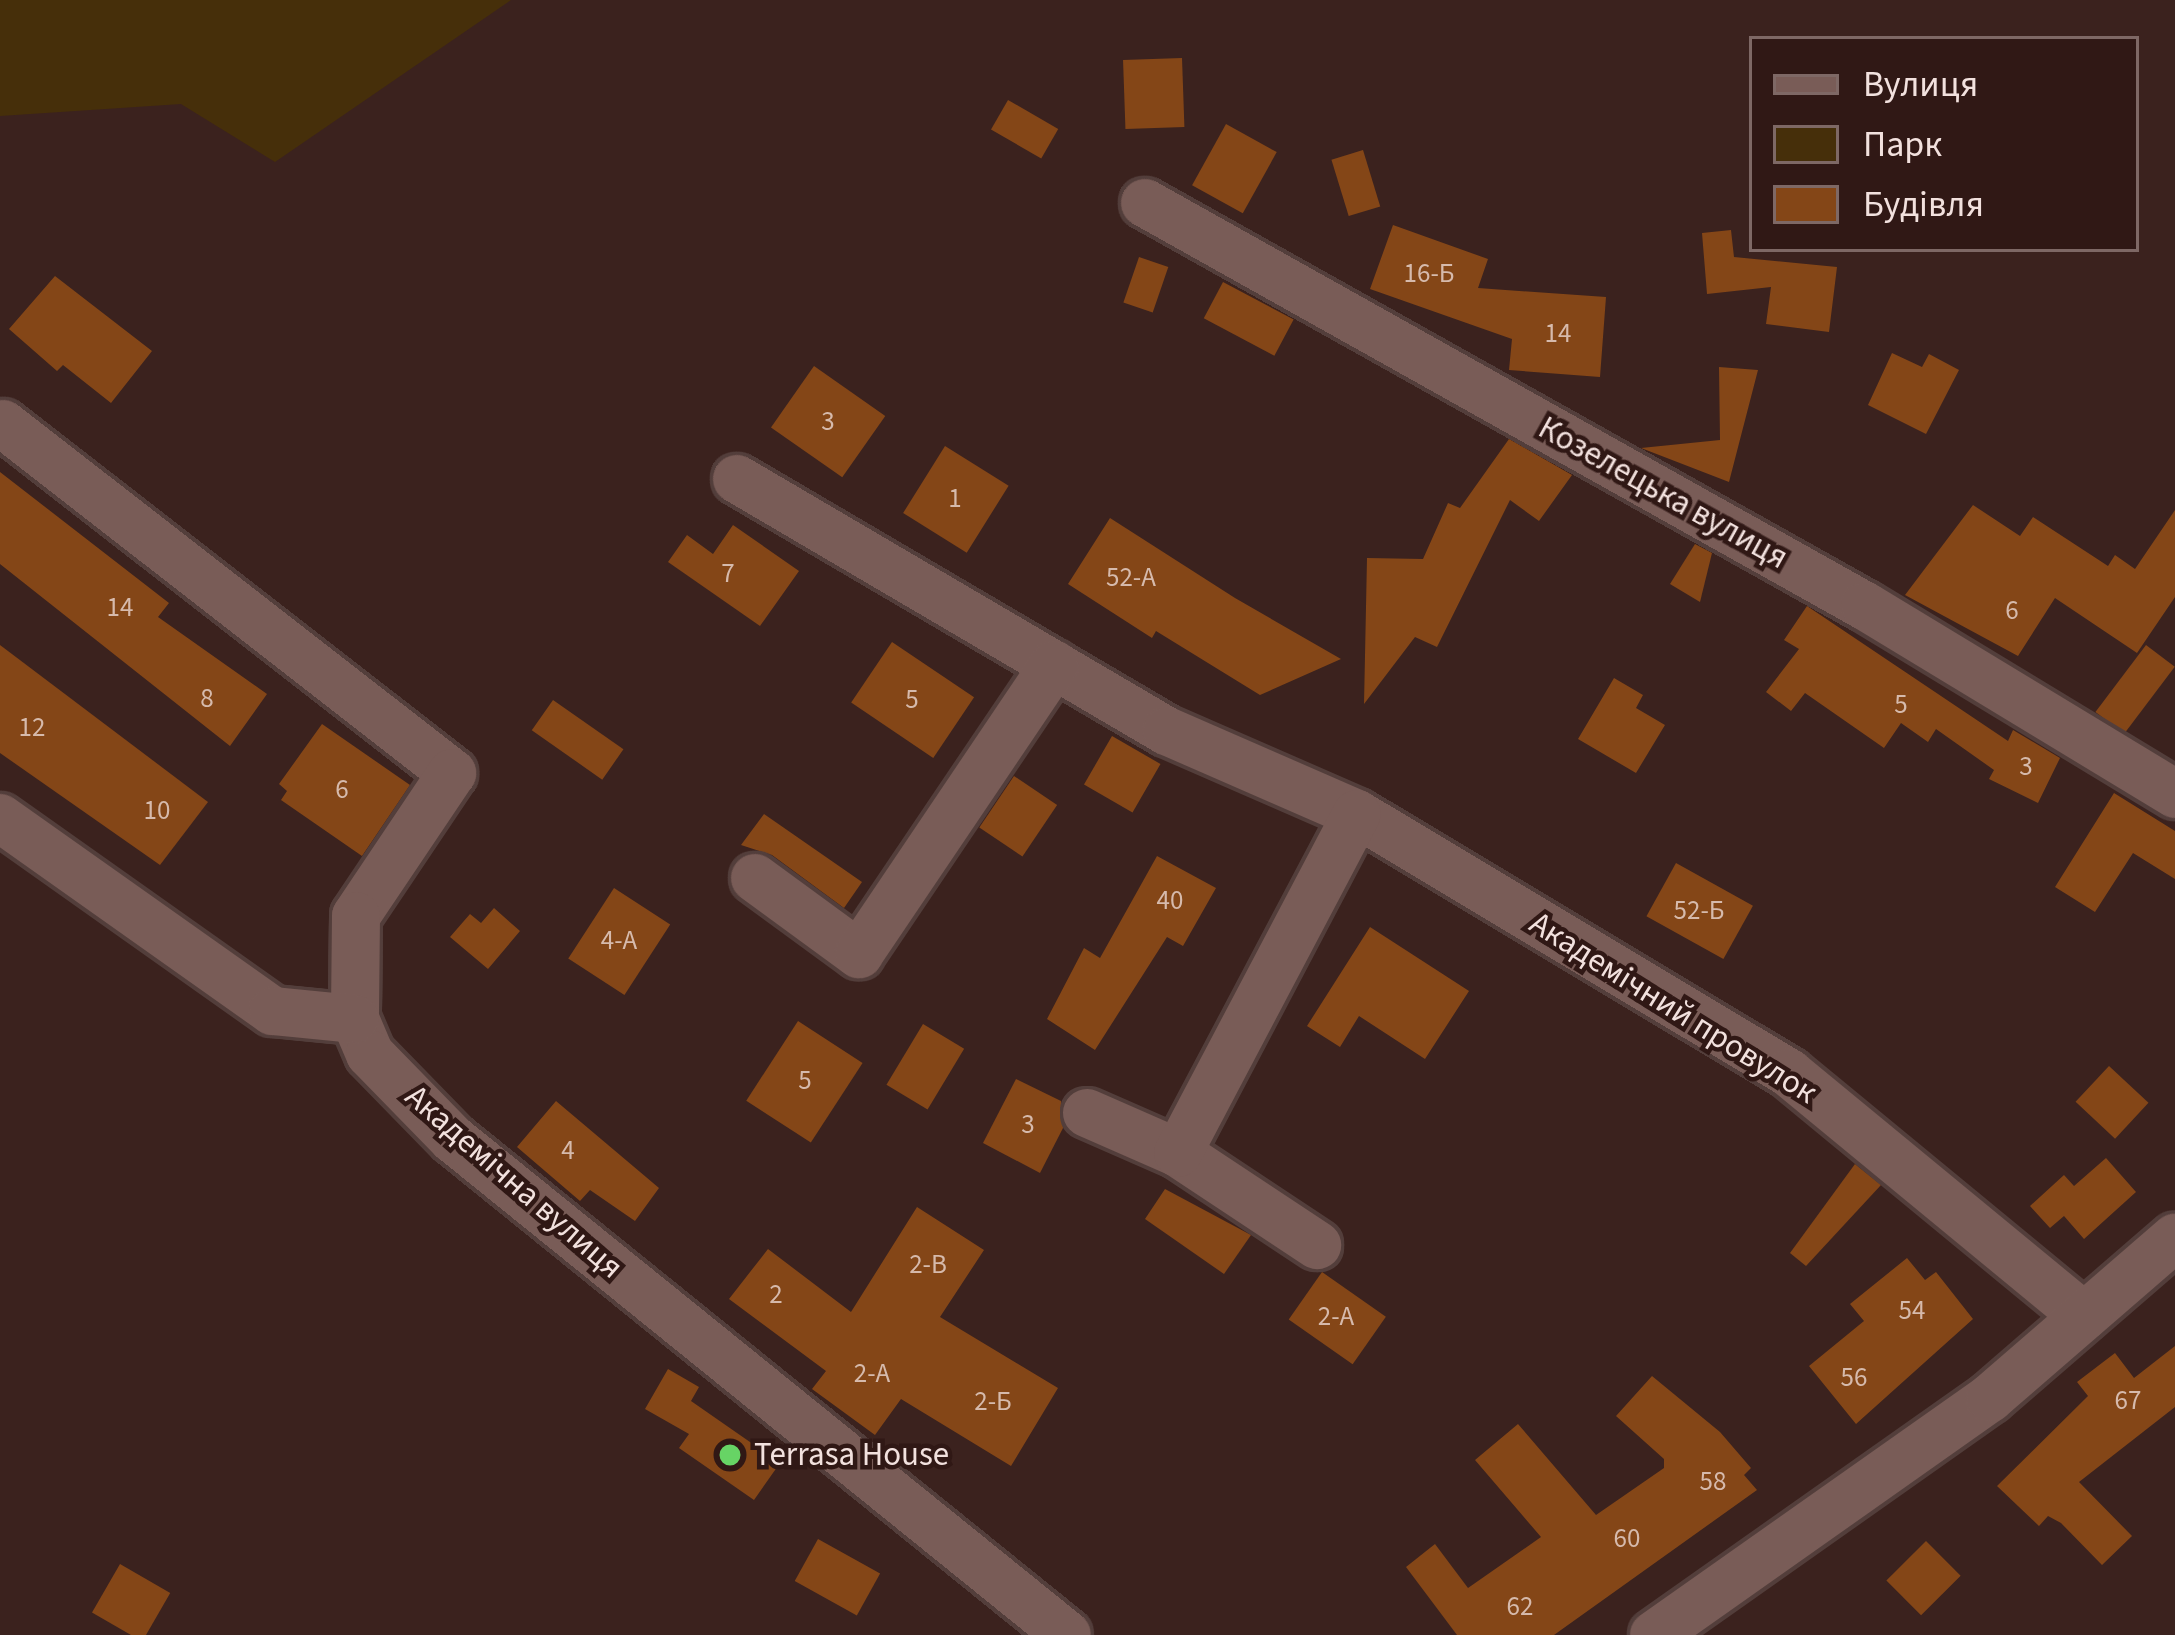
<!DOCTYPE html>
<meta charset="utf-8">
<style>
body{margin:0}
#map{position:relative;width:2175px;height:1635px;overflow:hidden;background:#3b221e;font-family:"Source Sans 3",sans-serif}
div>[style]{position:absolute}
.green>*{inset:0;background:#462f0a}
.building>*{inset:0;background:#844617;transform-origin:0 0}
.roads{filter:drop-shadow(3px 0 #533e3b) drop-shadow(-3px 0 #533e3b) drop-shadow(0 3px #533e3b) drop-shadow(0 -3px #533e3b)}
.minor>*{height:48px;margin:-24px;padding:0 24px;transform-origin:24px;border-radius:24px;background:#795c57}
.dots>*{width:33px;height:33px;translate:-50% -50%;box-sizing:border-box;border:6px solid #301815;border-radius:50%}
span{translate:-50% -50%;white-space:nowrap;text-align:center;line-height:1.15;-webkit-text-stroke:9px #301815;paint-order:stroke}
.number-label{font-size:27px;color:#d6baac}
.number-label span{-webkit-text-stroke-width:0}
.street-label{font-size:33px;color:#f2e1de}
.poi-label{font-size:33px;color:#f2e1de}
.left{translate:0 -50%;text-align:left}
.legend{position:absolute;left:1749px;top:36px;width:390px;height:216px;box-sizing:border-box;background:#301815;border:3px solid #7e6865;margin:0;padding:15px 21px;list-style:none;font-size:36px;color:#f2e1de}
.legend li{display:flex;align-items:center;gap:24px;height:60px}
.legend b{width:60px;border:3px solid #7e6865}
</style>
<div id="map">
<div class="green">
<div style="clip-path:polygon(0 0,511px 0,275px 162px,181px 104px,0 116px)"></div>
</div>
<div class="building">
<div style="left:1182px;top:58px;width:69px;height:59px;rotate:88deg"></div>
<div style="left:1008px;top:100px;width:58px;height:34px;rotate:30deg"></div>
<div style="left:1226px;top:124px;width:58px;height:70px;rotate:29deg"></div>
<div style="left:1363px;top:150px;width:59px;height:33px;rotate:73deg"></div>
<div style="clip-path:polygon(1393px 225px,1488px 259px,1478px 288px,1606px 297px,1600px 377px,1509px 370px,1512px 339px,1370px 289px)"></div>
<div style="clip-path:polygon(1731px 230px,1734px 257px,1837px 267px,1829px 332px,1766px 324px,1771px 287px,1707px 294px,1702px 233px)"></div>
<div style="left:1139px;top:257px;width:31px;height:48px;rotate:19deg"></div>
<div style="clip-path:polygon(55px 276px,152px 351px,111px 403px,63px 365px,57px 371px,9px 329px)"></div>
<div style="left:1223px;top:282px;width:80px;height:41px;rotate:28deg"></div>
<div style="clip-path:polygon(1892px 353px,1922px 367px,1929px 354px,1959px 370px,1926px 434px,1868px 405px)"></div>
<div style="left:814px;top:366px;width:87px;height:75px;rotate:35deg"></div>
<div style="clip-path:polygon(1719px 367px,1758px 370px,1729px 482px,1641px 448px,1720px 440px)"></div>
<div style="clip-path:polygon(1509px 439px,1572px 475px,1539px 521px,1510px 500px,1437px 647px,1415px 637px,1364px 704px,1367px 558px,1423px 559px,1448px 503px,1460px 508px)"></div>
<div style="left:945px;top:446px;width:75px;height:79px;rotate:32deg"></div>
<div style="clip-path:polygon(0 472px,169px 603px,158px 617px,267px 694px,230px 746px,0 564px)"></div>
<div style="clip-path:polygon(1973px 505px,2020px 536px,2033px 517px,2108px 566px,2115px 555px,2135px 569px,2175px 510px,2175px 597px,2137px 653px,2055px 598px,2018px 656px,1905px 595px)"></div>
<div style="clip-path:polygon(1110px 518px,1235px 598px,1341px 659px,1260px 695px,1156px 631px,1152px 638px,1068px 584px)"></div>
<div style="clip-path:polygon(733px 525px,799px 571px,760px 626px,668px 562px,687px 535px,713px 554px)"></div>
<div style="clip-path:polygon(1695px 544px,1712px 553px,1700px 602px,1670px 584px)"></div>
<div style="clip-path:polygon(1807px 606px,2008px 741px,2013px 730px,2060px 758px,2038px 803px,1989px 779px,1994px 770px,1936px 729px,1928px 742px,1901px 723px,1884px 748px,1805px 693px,1791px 711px,1766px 692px,1799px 649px,1784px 640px)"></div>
<div style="left:892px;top:642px;width:99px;height:73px;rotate:34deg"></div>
<div style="clip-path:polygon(0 645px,208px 802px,160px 865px,0 753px)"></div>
<div style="left:2146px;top:645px;width:36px;height:84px;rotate:37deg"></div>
<div style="clip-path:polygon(1614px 678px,1643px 695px,1636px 708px,1665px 725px,1636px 773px,1578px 739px)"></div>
<div style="left:553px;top:700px;width:86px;height:37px;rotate:35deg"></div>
<div style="clip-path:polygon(322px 724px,410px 785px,362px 856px,281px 800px,287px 791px,279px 784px)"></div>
<div style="left:1112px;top:736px;width:56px;height:56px;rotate:30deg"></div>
<div style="left:1014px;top:776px;width:52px;height:62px;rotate:34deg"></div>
<div style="clip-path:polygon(2114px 793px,2175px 831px,2175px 879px,2133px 853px,2095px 912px,2055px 887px)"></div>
<div style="clip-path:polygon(764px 814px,862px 882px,844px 908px,772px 855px,741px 845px)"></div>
<div style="clip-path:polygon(1157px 856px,1216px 888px,1183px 946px,1167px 937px,1095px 1050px,1047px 1019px,1084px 948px,1100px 958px)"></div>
<div style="left:1676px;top:863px;width:88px;height:61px;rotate:29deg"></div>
<div style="left:614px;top:888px;width:67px;height:84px;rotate:33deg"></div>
<div style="clip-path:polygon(494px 908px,520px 931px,488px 969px,450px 937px,470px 914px,481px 923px)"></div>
<div style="clip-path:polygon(1370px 927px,1469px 991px,1425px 1059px,1359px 1016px,1340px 1047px,1307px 1026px)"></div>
<div style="left:798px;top:1021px;width:77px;height:95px;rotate:33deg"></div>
<div style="left:923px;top:1024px;width:48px;height:71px;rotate:31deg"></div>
<div style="left:2109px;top:1066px;width:54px;height:49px;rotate:43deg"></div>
<div style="clip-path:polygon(1016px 1079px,1061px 1101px,1063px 1128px,1040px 1173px,983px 1143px)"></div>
<div style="clip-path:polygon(556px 1101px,659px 1188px,635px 1221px,590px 1190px,580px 1201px,517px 1147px)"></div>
<div style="clip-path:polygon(2106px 1158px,2136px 1192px,2084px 1239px,2064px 1216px,2050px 1228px,2030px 1206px,2064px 1175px,2074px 1186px)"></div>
<div style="clip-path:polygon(1855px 1164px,1881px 1185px,1806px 1266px,1790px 1253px)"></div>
<div style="clip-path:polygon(1165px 1189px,1251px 1235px,1224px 1274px,1145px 1219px)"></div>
<div style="clip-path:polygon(917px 1207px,984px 1250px,940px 1317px,1058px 1388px,1011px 1466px,901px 1399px,875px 1435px,812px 1389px,826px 1371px,729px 1299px,768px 1249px,851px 1312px)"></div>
<div style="clip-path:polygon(1907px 1258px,1925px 1280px,1936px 1272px,1973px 1319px,1856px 1424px,1809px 1366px,1864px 1321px,1850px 1304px)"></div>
<div style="left:1322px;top:1272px;width:78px;height:58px;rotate:35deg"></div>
<div style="clip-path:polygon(2175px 1346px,2175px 1407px,2079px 1482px,2132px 1536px,2102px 1565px,2061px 1523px,2048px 1516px,2039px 1526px,1997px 1486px,2088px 1396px,2077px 1382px,2115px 1353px,2134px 1378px)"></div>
<div style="clip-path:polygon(668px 1369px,699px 1387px,691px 1401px,780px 1463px,754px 1500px,679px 1448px,689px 1434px,645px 1409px)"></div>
<div style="clip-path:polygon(1652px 1376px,1720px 1432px,1751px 1468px,1744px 1475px,1757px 1490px,1554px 1635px,1457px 1635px,1406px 1567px,1435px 1544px,1468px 1588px,1541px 1537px,1475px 1460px,1518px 1424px,1596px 1515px,1664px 1468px,1664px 1459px,1616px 1416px)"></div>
<div style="left:818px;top:1539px;width:71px;height:48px;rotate:29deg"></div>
<div style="left:1926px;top:1541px;width:49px;height:56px;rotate:45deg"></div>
<div style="left:120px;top:1564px;width:58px;height:56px;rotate:30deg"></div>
</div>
<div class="roads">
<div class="minor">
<div style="left:1145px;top:203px;width:825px;rotate:29.24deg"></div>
<div style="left:1865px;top:606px;width:363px;rotate:31.2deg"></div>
<div style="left:3px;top:424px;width:569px;rotate:37.86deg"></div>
<div style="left:452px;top:773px;width:172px;rotate:123.9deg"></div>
<div style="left:356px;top:916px;width:103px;rotate:90.6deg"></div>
<div style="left:355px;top:1019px;width:38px;rotate:67deg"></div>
<div style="left:370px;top:1054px;width:119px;rotate:45.7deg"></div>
<div style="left:453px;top:1139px;width:789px;rotate:38.93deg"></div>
<div style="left:737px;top:479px;width:498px;rotate:30.4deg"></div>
<div style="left:1167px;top:731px;width:207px;rotate:23.6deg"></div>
<div style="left:1357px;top:814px;width:504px;rotate:30.94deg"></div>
<div style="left:1789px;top:1073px;width:382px;rotate:39.5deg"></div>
<div style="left:0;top:818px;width:334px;rotate:35.3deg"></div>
<div style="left:273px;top:1011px;width:82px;rotate:5.6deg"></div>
<div style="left:755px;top:878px;width:129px;rotate:36.2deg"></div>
<div style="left:859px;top:954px;width:349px;rotate:-56deg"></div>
<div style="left:1087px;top:1113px;width:99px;rotate:23.7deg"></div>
<div style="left:1178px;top:1153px;width:167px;rotate:33.5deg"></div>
<div style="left:1178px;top:1153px;width:383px;rotate:-62.2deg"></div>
<div style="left:1654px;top:1635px;width:411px;rotate:-35.2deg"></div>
<div style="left:1990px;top:1398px;width:245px;rotate:-40.9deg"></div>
</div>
</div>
<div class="dots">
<div style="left:730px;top:1455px;background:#67d465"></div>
</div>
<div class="number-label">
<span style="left:1429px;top:274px">16-Б</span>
<span style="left:1558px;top:334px">14</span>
<span style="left:828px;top:422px">3</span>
<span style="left:955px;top:499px">1</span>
<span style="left:728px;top:574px">7</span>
<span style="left:1131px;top:578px">52-А</span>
<span style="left:120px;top:608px">14</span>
<span style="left:2012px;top:611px">6</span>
<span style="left:207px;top:699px">8</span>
<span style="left:912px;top:700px">5</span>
<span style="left:1901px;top:705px">5</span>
<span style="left:32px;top:728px">12</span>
<span style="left:2026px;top:767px">3</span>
<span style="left:342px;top:790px">6</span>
<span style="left:157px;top:811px">10</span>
<span style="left:1170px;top:901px">40</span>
<span style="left:1699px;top:911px">52-Б</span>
<span style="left:619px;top:941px">4-А</span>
<span style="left:805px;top:1081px">5</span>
<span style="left:1028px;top:1125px">3</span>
<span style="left:568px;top:1151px">4</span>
<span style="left:928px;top:1265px">2-В</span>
<span style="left:776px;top:1295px">2</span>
<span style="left:1912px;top:1311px">54</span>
<span style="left:1336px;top:1317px">2-А</span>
<span style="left:872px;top:1374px">2-А</span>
<span style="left:1854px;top:1378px">56</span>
<span style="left:2128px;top:1401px">67</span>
<span style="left:993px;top:1402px">2-Б</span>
<span style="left:1713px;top:1482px">58</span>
<span style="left:1627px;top:1539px">60</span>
<span style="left:1520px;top:1607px">62</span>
</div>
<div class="street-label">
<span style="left:1663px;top:493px;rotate:29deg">Козелецька вулиця</span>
<span style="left:1673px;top:1008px;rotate:32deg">Академічний провулок</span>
<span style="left:514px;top:1182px;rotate:41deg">Академічна вулиця</span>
</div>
<div class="poi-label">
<span class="left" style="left:754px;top:1455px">Terrasa House</span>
</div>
<ul class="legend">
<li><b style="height:15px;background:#795c57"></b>Вулиця</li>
<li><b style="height:33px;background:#462f0a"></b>Парк</li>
<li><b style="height:33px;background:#844617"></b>Будівля</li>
</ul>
</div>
